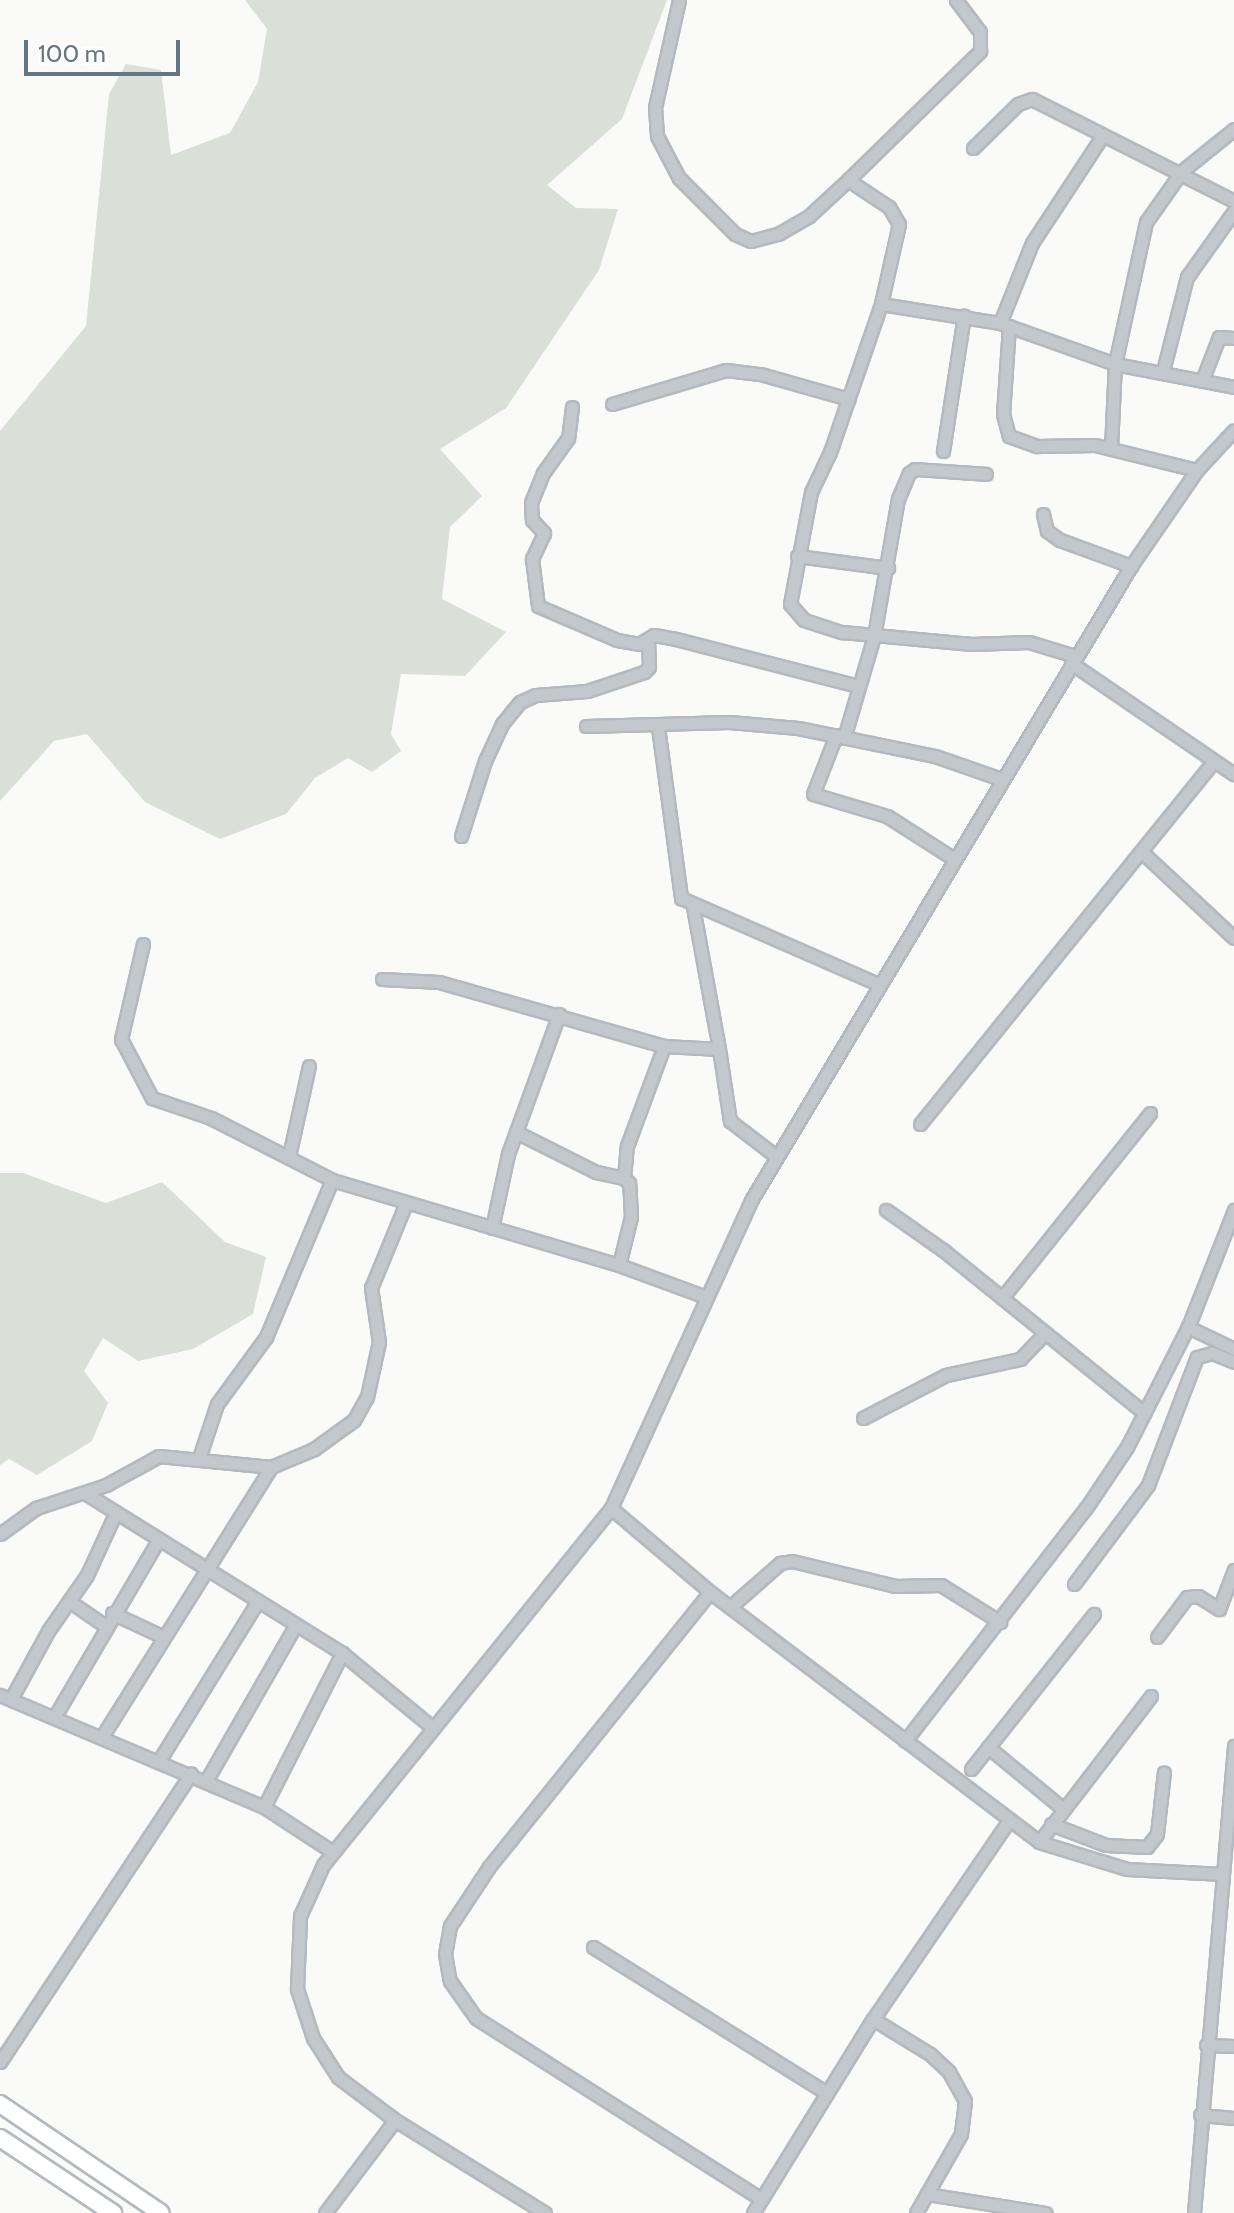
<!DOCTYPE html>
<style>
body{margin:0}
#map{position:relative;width:1234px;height:2213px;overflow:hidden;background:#fafaf8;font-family:Cabin,sans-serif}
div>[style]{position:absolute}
.green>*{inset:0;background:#dadfd7}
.roads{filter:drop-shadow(2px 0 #b3babf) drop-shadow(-2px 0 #b3babf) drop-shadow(0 2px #b3babf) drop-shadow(0 -2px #b3babf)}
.street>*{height:11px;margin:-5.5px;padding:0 5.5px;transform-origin:5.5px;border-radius:5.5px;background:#c3c8cc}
.secondary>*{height:16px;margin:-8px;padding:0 8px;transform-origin:8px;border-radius:8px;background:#fff}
span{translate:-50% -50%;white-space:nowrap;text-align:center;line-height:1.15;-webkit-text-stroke:8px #fff;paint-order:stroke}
.scale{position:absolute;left:24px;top:40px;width:156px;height:36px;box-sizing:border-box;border:4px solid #657683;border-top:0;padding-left:10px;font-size:24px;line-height:28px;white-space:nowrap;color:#657683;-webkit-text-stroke:6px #fff;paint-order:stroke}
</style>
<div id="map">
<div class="green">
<div style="clip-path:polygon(245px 0,667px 0,622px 119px,547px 185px,576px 208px,618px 209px,599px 270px,506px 408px,440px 449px,482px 496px,450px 527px,442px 599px,506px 632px,465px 676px,401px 674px,391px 734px,401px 751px,372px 772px,348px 758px,315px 778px,286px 814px,220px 839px,145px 802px,87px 734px,54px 741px,0 801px,0 431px,86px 326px,109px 94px,126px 64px,161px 70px,171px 155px,230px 133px,258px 82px,267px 29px)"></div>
<div style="clip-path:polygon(0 1173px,23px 1173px,106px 1203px,162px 1182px,225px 1242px,266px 1257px,253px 1314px,193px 1349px,138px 1361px,103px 1338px,84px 1371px,108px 1403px,92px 1441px,37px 1475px,9px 1459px,0 1465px)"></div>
</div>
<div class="roads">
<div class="street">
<div style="left:679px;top:0;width:110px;rotate:102.6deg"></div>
<div style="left:655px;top:107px;width:29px;rotate:86deg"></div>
<div style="left:657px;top:136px;width:47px;rotate:62.4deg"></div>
<div style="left:679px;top:178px;width:79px;rotate:45deg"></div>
<div style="left:735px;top:234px;width:17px;rotate:24deg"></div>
<div style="left:751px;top:241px;width:28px;rotate:-15deg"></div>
<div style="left:778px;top:234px;width:36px;rotate:-30deg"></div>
<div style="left:809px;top:216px;width:53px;rotate:-42.7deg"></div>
<div style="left:848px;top:180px;width:49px;rotate:33.4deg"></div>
<div style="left:889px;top:207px;width:20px;rotate:60deg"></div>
<div style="left:899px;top:224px;width:82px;rotate:102.7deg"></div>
<div style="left:881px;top:304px;width:121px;rotate:9.1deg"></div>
<div style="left:1000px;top:323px;width:122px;rotate:19.6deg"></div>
<div style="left:1115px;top:364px;width:121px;rotate:10.9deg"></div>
<div style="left:973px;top:148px;width:63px;rotate:-44.4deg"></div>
<div style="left:1018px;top:104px;width:15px;rotate:-20deg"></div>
<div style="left:1032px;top:99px;width:226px;rotate:26.8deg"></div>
<div style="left:848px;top:180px;width:185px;rotate:-44.3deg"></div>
<div style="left:980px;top:51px;width:19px;rotate:-90deg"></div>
<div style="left:980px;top:32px;width:40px;rotate:-127deg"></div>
<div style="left:881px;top:304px;width:157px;rotate:109deg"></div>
<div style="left:830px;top:452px;width:44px;rotate:115.4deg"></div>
<div style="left:811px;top:492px;width:114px;rotate:100.6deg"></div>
<div style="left:790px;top:604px;width:21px;rotate:49deg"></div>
<div style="left:804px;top:620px;width:40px;rotate:18deg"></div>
<div style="left:842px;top:632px;width:130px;rotate:5.3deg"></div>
<div style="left:971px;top:644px;width:58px;rotate:-2deg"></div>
<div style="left:1029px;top:642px;width:48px;rotate:16.9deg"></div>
<div style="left:1000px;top:323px;width:86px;rotate:-68.2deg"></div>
<div style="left:1032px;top:243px;width:129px;rotate:-56.7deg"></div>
<div style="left:1009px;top:326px;width:88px;rotate:93.9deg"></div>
<div style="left:1003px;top:414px;width:23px;rotate:75deg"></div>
<div style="left:1009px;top:436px;width:30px;rotate:20deg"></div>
<div style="left:1037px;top:446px;width:58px;rotate:-1deg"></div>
<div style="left:1095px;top:445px;width:105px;rotate:13.8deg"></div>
<div style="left:1163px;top:371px;width:97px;rotate:-75.7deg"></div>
<div style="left:1187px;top:277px;width:81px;rotate:-54.5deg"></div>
<div style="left:1203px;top:378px;width:44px;rotate:-68.7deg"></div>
<div style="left:1219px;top:337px;width:15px;rotate:4deg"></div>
<div style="left:612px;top:404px;width:119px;rotate:-16.6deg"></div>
<div style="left:726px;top:370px;width:38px;rotate:7deg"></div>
<div style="left:764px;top:375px;width:88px;rotate:15.8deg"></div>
<div style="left:572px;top:407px;width:31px;rotate:97deg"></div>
<div style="left:568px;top:438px;width:43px;rotate:125.5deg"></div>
<div style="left:543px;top:473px;width:32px;rotate:112deg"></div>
<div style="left:531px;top:503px;width:17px;rotate:87deg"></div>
<div style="left:532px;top:520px;width:18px;rotate:47deg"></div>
<div style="left:544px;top:533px;width:29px;rotate:115deg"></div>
<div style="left:532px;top:559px;width:47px;rotate:82.7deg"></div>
<div style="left:538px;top:606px;width:86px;rotate:23.3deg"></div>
<div style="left:617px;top:640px;width:22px;rotate:10deg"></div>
<div style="left:639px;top:644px;width:17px;rotate:-31deg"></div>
<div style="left:654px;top:635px;width:22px;rotate:10deg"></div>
<div style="left:676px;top:639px;width:188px;rotate:14.5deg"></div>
<div style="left:1111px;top:448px;width:84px;rotate:-87.3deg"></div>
<div style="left:1115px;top:364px;width:145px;rotate:-77.7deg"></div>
<div style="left:1146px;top:222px;width:62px;rotate:-54.8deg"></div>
<div style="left:1182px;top:171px;width:67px;rotate:-38.9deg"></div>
<div style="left:943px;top:451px;width:137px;rotate:-81.2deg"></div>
<div style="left:1043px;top:514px;width:17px;rotate:77deg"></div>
<div style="left:1047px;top:531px;width:16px;rotate:35deg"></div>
<div style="left:1060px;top:540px;width:76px;rotate:20.1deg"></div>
<div style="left:797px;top:556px;width:92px;rotate:7.5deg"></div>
<div style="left:1071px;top:663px;width:197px;rotate:34.3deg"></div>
<div style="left:586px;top:726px;width:143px;rotate:-1.6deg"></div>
<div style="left:729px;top:722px;width:69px;rotate:5deg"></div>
<div style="left:798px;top:728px;width:140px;rotate:11.6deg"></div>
<div style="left:935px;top:756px;width:70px;rotate:19.2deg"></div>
<div style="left:658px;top:727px;width:173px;rotate:82.3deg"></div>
<div style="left:681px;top:898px;width:215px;rotate:23.6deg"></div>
<div style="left:836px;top:735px;width:63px;rotate:111.3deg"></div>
<div style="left:813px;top:794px;width:77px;rotate:16.6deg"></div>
<div style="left:887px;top:816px;width:80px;rotate:32.7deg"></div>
<div style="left:844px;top:738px;width:106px;rotate:-73.6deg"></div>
<div style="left:874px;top:636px;width:139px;rotate:-80.1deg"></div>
<div style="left:898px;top:499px;width:28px;rotate:-67deg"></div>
<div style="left:909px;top:473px;width:7px;rotate:-34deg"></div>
<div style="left:915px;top:469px;width:71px;rotate:4deg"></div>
<div style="left:461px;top:836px;width:79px;rotate:-72.3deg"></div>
<div style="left:485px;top:761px;width:41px;rotate:-65.3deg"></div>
<div style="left:502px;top:724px;width:28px;rotate:-51deg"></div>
<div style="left:520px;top:702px;width:17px;rotate:-24deg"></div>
<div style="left:536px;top:695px;width:51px;rotate:-4.5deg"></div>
<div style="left:587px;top:691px;width:60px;rotate:-18.4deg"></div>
<div style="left:644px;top:672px;width:7px;rotate:-45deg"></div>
<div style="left:649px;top:667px;width:24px;rotate:-92deg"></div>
<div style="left:1144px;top:854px;width:123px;rotate:43deg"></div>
<div style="left:693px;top:907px;width:144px;rotate:79.6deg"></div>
<div style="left:143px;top:944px;width:98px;rotate:103deg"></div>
<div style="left:121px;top:1039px;width:67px;rotate:62.3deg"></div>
<div style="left:152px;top:1098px;width:62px;rotate:18.7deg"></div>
<div style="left:211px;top:1118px;width:136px;rotate:27.1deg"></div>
<div style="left:332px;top:1180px;width:299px;rotate:16.5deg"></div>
<div style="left:619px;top:1265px;width:93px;rotate:20.2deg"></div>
<div style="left:382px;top:979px;width:57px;rotate:3deg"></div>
<div style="left:439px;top:982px;width:234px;rotate:15.9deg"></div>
<div style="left:664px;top:1046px;width:55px;rotate:3.1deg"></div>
<div style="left:719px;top:1049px;width:73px;rotate:81.3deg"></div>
<div style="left:730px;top:1121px;width:59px;rotate:37.5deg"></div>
<div style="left:920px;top:1124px;width:467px;rotate:-51deg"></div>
<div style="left:516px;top:1132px;width:89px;rotate:26.6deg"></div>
<div style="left:596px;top:1172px;width:29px;rotate:12deg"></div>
<div style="left:289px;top:1156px;width:92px;rotate:-77.5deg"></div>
<div style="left:886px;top:1210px;width:70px;rotate:35.1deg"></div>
<div style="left:943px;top:1250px;width:259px;rotate:39deg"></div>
<div style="left:492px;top:1228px;width:76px;rotate:-77.8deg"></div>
<div style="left:508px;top:1154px;width:149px;rotate:-70deg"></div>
<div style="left:619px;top:1265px;width:49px;rotate:-76deg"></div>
<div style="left:631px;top:1217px;width:34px;rotate:-93deg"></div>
<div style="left:629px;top:1183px;width:7px;rotate:-135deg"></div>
<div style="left:624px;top:1178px;width:32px;rotate:-85deg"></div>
<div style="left:627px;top:1146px;width:107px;rotate:-69.7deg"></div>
<div style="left:1002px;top:1298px;width:237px;rotate:-51.3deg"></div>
<div style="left:1188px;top:1327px;width:51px;rotate:25.6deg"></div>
<div style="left:863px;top:1418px;width:93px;rotate:-27.4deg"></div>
<div style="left:946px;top:1375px;width:76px;rotate:-12.2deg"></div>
<div style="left:1020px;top:1359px;width:36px;rotate:-46deg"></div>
<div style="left:199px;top:1458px;width:57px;rotate:-71.6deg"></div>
<div style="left:217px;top:1404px;width:83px;rotate:-53.8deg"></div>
<div style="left:266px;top:1337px;width:170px;rotate:-67.2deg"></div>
<div style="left:85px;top:1493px;width:303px;rotate:31.9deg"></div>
<div style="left:342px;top:1653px;width:118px;rotate:39.5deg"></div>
<div style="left:611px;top:1508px;width:130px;rotate:40.3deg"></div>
<div style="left:710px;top:1592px;width:413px;rotate:37.2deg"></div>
<div style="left:1039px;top:1842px;width:92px;rotate:17.1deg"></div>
<div style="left:1127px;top:1869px;width:96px;rotate:3deg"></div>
<div style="left:0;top:1534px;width:44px;rotate:-35.8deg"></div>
<div style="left:36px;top:1508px;width:74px;rotate:-18.2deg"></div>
<div style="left:106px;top:1485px;width:60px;rotate:-28.7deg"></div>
<div style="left:159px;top:1456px;width:113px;rotate:5.6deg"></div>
<div style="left:271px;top:1467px;width:47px;rotate:-22.7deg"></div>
<div style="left:314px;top:1449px;width:49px;rotate:-35.9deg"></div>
<div style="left:354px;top:1420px;width:26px;rotate:-61deg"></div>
<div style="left:367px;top:1397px;width:56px;rotate:-77.7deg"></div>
<div style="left:379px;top:1342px;width:55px;rotate:-98.4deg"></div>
<div style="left:371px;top:1288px;width:92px;rotate:-67.6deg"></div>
<div style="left:1074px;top:1584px;width:124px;rotate:-53.2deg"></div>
<div style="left:1148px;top:1485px;width:137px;rotate:-69.1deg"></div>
<div style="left:1197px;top:1357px;width:16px;rotate:-15deg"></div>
<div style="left:1212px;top:1353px;width:24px;rotate:22deg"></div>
<div style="left:710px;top:1592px;width:353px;rotate:128.8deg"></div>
<div style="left:489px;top:1867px;width:71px;rotate:123.5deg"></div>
<div style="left:450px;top:1926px;width:28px;rotate:100deg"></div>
<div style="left:445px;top:1954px;width:27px;rotate:80deg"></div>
<div style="left:450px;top:1981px;width:45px;rotate:54.9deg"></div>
<div style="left:476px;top:2018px;width:338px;rotate:32.4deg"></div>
<div style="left:69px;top:1601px;width:42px;rotate:34.4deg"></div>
<div style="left:730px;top:1607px;width:67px;rotate:-41.3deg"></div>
<div style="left:780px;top:1563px;width:12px;rotate:-9deg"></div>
<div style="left:792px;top:1561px;width:106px;rotate:13.6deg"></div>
<div style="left:895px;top:1586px;width:46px;rotate:-1.2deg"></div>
<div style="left:941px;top:1585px;width:70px;rotate:32.1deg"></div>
<div style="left:112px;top:1613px;width:57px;rotate:24.8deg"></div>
<div style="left:1157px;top:1637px;width:50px;rotate:-53.1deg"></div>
<div style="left:1187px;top:1597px;width:11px;rotate:-5deg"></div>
<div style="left:1198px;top:1596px;width:25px;rotate:32deg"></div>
<div style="left:1219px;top:1609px;width:42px;rotate:-69deg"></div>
<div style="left:0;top:1695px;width:287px;rotate:23deg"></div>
<div style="left:264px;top:1807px;width:82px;rotate:33.1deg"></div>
<div style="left:11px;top:1699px;width:77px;rotate:-61.4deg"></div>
<div style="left:48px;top:1631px;width:68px;rotate:-55.1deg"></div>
<div style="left:87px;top:1575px;width:69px;rotate:-65.3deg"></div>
<div style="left:55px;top:1716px;width:205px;rotate:-59.6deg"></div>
<div style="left:103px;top:1735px;width:316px;rotate:-57.9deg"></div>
<div style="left:905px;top:1741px;width:295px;rotate:-52.2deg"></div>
<div style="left:1086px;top:1508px;width:73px;rotate:-56.1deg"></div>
<div style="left:1127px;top:1447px;width:135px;rotate:-63.1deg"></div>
<div style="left:1188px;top:1327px;width:126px;rotate:-68.5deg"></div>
<div style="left:988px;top:1747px;width:96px;rotate:39.5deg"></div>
<div style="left:160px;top:1759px;width:186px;rotate:-58.2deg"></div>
<div style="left:971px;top:1769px;width:198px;rotate:-51.6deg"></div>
<div style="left:206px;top:1781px;width:179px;rotate:-60.1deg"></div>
<div style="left:264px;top:1807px;width:173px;rotate:-63.1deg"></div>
<div style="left:1051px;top:1824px;width:59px;rotate:20.9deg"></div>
<div style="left:1106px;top:1845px;width:41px;rotate:2.8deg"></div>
<div style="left:1147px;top:1847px;width:16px;rotate:-52deg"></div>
<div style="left:1157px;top:1834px;width:62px;rotate:-83.6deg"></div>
<div style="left:1039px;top:1842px;width:184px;rotate:-52.5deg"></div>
<div style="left:593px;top:1947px;width:276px;rotate:32deg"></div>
<div style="left:873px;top:2019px;width:67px;rotate:31.6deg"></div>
<div style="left:930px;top:2054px;width:26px;rotate:43deg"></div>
<div style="left:949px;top:2072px;width:33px;rotate:61deg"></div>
<div style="left:965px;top:2101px;width:33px;rotate:97deg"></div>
<div style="left:961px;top:2134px;width:91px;rotate:119.7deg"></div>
<div style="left:1206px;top:2045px;width:28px;rotate:2deg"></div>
<div style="left:0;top:2062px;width:346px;rotate:-56.5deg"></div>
<div style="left:1200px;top:2115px;width:34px;rotate:5deg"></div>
<div style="left:927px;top:2194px;width:120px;rotate:9.1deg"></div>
<div style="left:325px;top:2213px;width:116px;rotate:-53deg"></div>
<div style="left:545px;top:2213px;width:176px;rotate:-148.2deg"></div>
<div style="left:395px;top:2120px;width:71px;rotate:-143deg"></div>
<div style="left:338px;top:2077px;width:46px;rotate:-122.7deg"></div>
<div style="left:313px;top:2038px;width:52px;rotate:-108.1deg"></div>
<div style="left:297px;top:1989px;width:73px;rotate:-87.6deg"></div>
<div style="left:300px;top:1916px;width:56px;rotate:-65.7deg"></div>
<div style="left:323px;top:1865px;width:459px;rotate:-51.1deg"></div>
<div style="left:611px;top:1508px;width:340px;rotate:-65.5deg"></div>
<div style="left:752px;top:1199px;width:738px;rotate:-59.09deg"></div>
<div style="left:1131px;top:566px;width:116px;rotate:-55.5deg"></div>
<div style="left:1197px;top:470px;width:54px;rotate:-47.2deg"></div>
<div style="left:753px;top:2213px;width:228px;rotate:-58.3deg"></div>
<div style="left:873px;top:2019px;width:237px;rotate:-55.6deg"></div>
<div style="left:1194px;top:2213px;width:469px;rotate:-85.1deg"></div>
</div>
<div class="secondary">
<div style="left:0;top:2104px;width:194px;rotate:34.1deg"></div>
<div style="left:0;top:2138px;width:136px;rotate:33.6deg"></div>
</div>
</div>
<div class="scale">100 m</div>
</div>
